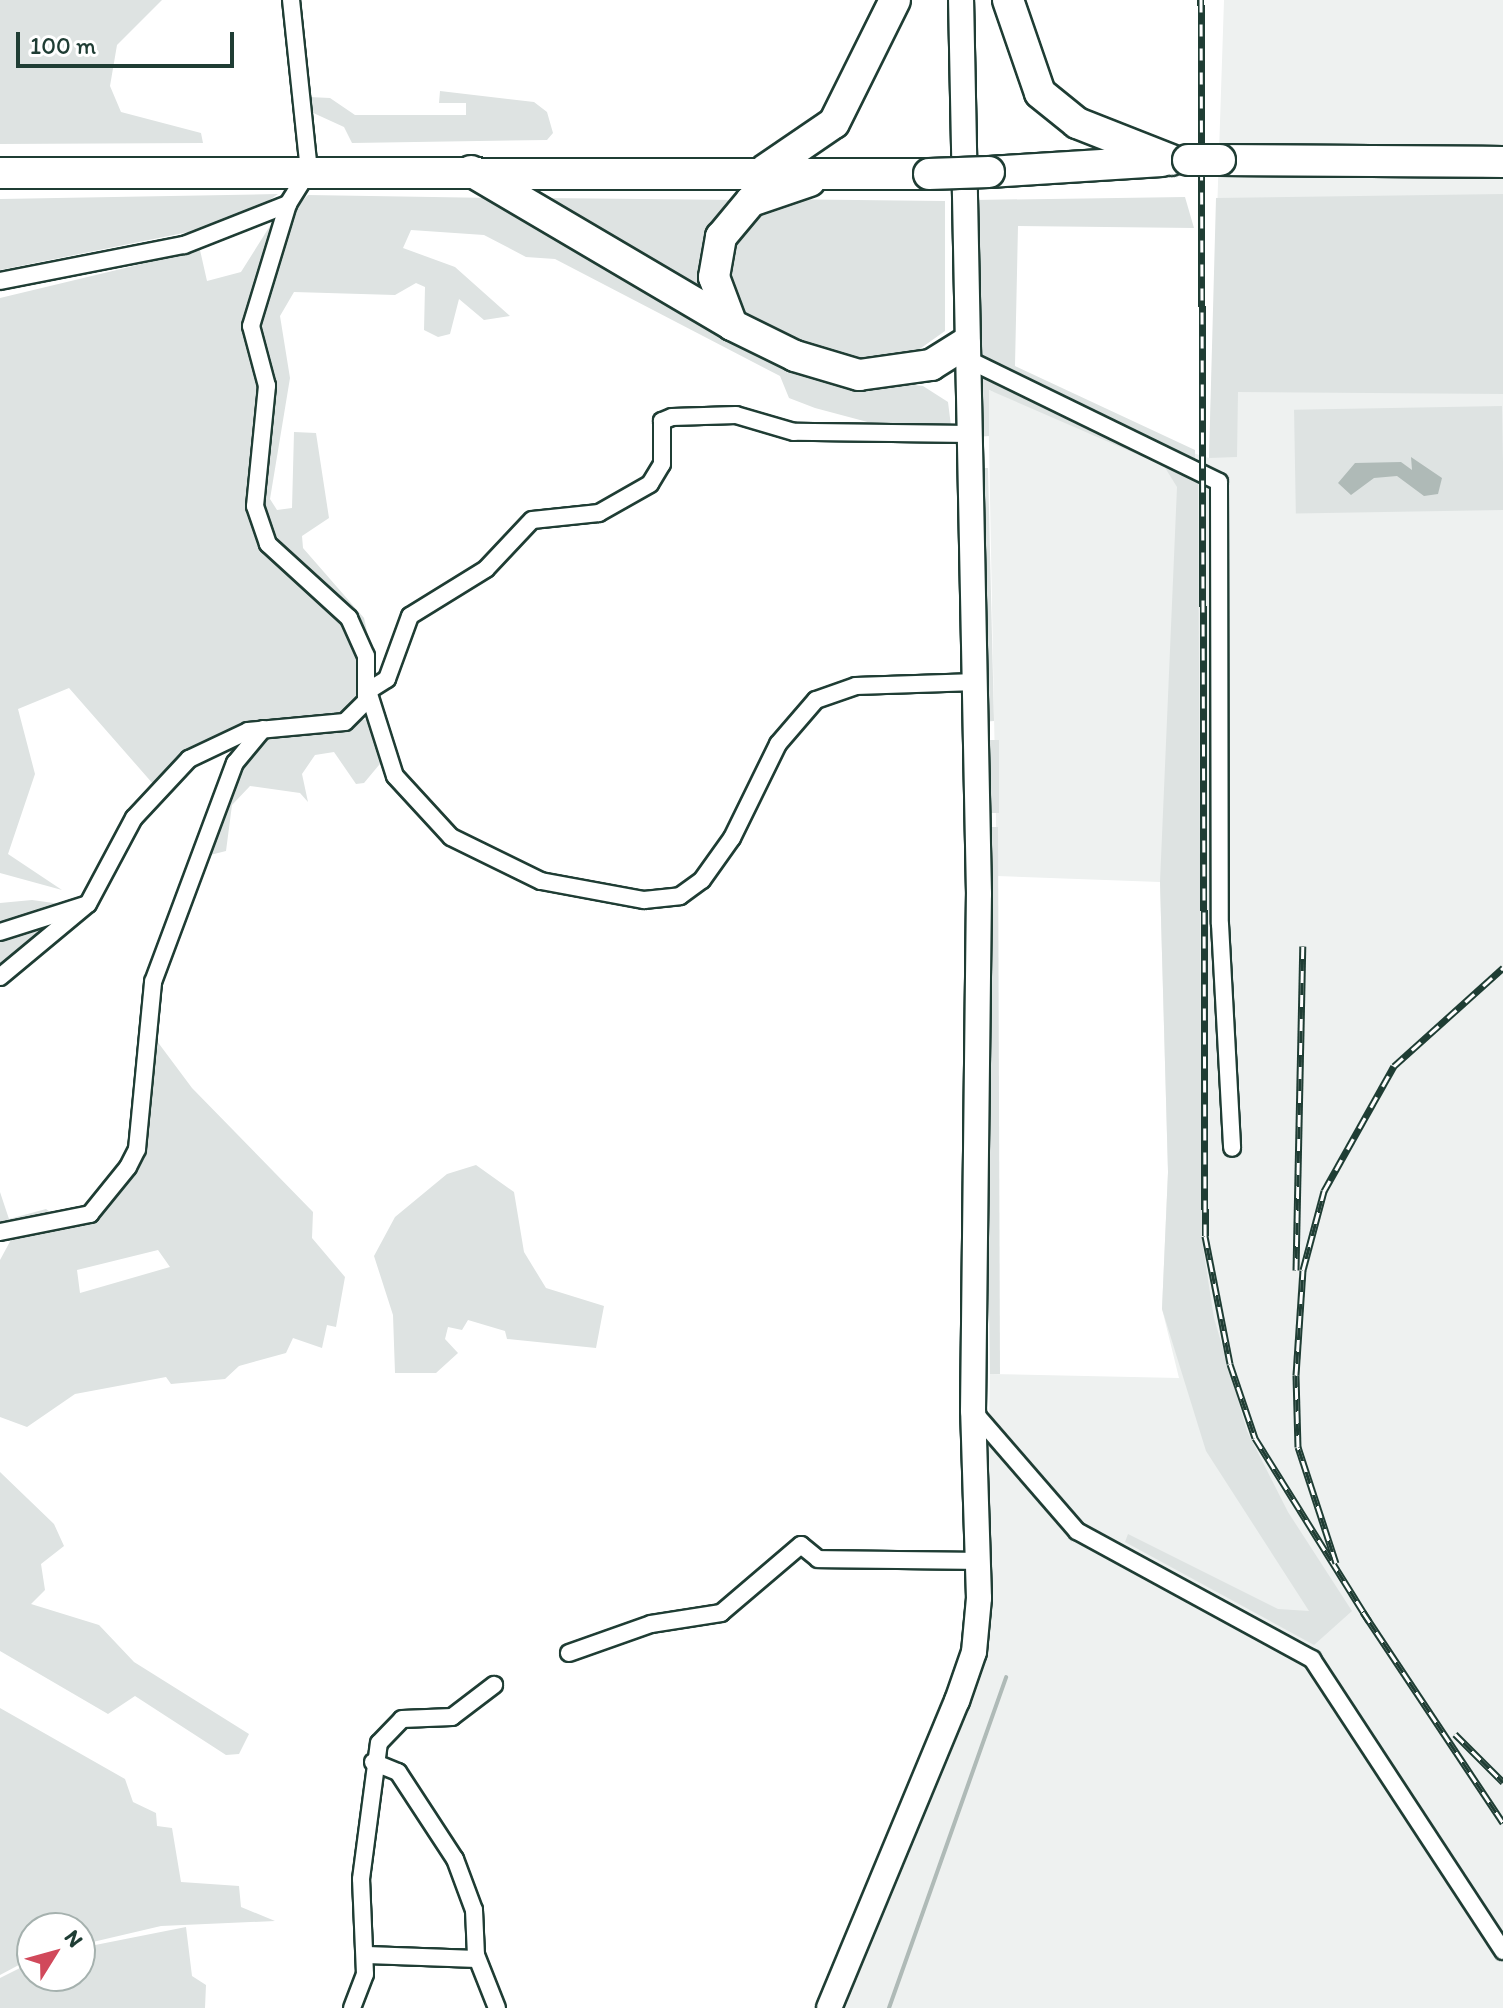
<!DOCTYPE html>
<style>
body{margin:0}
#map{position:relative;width:1503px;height:2008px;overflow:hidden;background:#fff;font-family:Itim,sans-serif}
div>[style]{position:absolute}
.built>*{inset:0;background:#eef1f0}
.green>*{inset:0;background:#dee3e2;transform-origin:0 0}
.water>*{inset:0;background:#afbab7}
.stream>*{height:4px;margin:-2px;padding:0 2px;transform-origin:2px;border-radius:2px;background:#afbab7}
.roads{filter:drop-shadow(2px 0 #1f3d34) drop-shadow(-2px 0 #1f3d34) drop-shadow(0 2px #1f3d34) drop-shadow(0 -2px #1f3d34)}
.street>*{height:16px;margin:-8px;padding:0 8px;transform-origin:8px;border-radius:8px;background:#fff}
.secondary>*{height:24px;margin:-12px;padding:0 12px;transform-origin:12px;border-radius:12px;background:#fff}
.highway>*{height:30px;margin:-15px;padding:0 15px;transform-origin:15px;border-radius:15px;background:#fff}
.rail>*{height:7px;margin-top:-3.5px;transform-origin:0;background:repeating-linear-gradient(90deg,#fff 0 12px,#1f3d34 0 24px);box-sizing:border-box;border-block:2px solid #1f3d34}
.bridges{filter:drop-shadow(2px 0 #1f3d34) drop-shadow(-2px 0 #1f3d34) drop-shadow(0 2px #1f3d34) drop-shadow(0 -2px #1f3d34)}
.highway-bridge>*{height:30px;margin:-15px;padding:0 15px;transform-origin:15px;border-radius:15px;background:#fff}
span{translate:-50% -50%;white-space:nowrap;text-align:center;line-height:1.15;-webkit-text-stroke:6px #fff;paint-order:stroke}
.north{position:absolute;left:16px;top:1912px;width:80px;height:80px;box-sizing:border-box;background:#fff;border:2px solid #a5b1ae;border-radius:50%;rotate:53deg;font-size:22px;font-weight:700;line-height:32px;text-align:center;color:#1f3d34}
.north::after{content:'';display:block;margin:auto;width:28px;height:36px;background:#d1495b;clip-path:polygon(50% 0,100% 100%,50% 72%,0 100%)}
.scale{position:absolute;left:16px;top:32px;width:218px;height:36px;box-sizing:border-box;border:4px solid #1f3d34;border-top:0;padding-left:10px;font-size:24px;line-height:28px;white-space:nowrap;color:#1f3d34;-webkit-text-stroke:6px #fff;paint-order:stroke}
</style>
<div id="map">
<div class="built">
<div style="clip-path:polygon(1224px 0,1503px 0,1503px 2008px,840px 2008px,986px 1588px,990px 1374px,1179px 1378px,1162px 1309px,1168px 1172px,1160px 882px,997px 876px,988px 390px,1209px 458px)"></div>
</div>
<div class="green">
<div style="clip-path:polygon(0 0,162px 0,117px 45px,110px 86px,121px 112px,201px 133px,203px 143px,0 144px)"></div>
<div style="clip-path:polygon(440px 91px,534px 102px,547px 112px,553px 133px,547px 140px,352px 143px,344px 127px,309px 111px,309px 97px,330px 98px,355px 115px,466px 115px,466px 103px,439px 103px)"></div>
<div style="clip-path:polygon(278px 194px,238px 222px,0 270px,0 199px)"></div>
<div style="clip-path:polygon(1503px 194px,1503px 394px,1238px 392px,1237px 457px,1209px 458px,1216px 198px)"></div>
<div style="clip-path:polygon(308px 195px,495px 198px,797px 372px,923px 386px,948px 402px,951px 426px,875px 424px,815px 408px,789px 398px,780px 376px,555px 259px,526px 257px,484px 235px,411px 230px,403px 248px,455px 267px,510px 316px,484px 320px,459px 299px,450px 334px,438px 337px,424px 330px,425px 287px,416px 283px,395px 295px,294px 292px,280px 316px,290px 378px,270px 499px,277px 510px,292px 508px,294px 432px,316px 433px,329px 518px,302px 536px,303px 548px,364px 618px,379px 684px,372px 686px,363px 635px,346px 601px,288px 554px,261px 512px,276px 397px,257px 323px,289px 214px)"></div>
<div style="clip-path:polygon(1185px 197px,1194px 228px,1018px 226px,1015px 366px,1195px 450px,1195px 459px,975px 358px,974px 200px)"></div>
<div style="clip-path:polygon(542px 198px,743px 200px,709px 292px,698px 300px)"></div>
<div style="clip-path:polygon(769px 199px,945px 201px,945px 331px,907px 358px,831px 363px,743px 321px,723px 279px,727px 246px)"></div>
<div style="clip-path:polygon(275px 218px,251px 300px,263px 387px,251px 519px,336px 605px,359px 653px,360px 698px,340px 717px,283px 721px,174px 764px,154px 785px,69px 688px,18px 709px,35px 774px,8px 854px,62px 890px,0 873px,0 298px,200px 250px,207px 281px,241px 272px)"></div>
<div style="clip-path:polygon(976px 374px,1198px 477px,1202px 1241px,1214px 1318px,1247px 1431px,1288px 1512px,1352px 1611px,1314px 1645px,1125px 1542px,1128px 1534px,1278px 1609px,1309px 1611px,1206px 1451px,1162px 1309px,1168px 1172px,1160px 882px,1177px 487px,1164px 466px,989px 390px,989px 436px,977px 437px)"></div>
<div style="left:1502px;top:406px;width:104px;height:208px;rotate:89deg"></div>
<div style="clip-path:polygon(977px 468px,988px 468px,994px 721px,981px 722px)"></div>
<div style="clip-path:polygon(368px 719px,384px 759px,364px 783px,356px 784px,334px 752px,315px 755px,302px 774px,308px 802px,300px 793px,250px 786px,232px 805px,226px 851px,210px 855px,238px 766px,258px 743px,274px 733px)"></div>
<div style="left:999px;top:740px;width:73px;height:18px;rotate:90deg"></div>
<div style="clip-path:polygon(982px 827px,998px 827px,1000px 1374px,990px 1374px)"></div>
<div style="clip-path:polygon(32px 900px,61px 904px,0 925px,0 903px)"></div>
<div style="clip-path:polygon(63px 915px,0 967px,0 935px)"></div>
<div style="clip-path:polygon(evenodd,151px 1033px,192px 1088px,313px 1212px,312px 1238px,345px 1277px,336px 1327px,327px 1325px,322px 1348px,293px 1338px,286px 1353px,239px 1366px,225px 1379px,171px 1384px,166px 1377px,75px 1394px,27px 1427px,0 1417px,0 1260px,13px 1236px,69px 1224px,132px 1168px,151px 1033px,158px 1250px,170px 1267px,80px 1293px,77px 1270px,158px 1250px)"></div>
<div style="clip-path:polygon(476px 1165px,514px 1192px,524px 1252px,546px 1288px,604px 1306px,596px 1348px,507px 1339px,505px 1331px,468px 1320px,462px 1330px,448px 1327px,445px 1339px,458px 1353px,436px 1373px,395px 1373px,393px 1315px,374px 1256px,395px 1217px,447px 1174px)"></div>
<div style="clip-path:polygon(0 1192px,9px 1219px,46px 1209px,59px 1218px,0 1228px)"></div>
<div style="clip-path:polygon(0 1472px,54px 1524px,64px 1546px,41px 1564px,45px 1590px,31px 1604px,99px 1625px,134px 1662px,249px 1734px,239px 1754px,226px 1755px,135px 1696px,108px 1714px,0 1651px)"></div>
<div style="clip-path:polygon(0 1708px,125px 1779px,133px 1802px,156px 1813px,157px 1826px,172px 1828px,181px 1882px,239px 1886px,241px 1907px,275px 1921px,161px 1926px,80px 1945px,80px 1928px,32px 1928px,32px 1958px,0 1975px)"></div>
<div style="clip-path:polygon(186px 1927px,192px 1976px,206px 1985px,205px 2008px,0 2008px,0 1978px,32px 1962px,32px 1976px,80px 1976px,80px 1948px)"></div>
</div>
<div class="water">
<div style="clip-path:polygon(1411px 457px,1442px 478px,1438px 494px,1424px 496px,1397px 476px,1374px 478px,1351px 495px,1338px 483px,1355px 463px,1401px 462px,1412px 470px)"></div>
</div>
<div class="stream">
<div style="left:889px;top:2008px;width:351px;rotate:-70.5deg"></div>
</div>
<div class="roads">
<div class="street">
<div style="left:0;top:281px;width:187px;rotate:-11.1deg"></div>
<div style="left:184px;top:245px;width:112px;rotate:-21.5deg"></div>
<div style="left:967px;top:359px;width:280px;rotate:26deg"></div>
<div style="left:1219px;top:482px;width:442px;rotate:89.9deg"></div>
<div style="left:1220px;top:924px;width:224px;rotate:86.9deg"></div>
<div style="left:970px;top:434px;width:176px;rotate:-179.3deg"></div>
<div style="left:794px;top:432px;width:60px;rotate:-163.7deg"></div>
<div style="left:736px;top:415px;width:64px;rotate:178.2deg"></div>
<div style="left:672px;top:417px;width:11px;rotate:158deg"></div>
<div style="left:662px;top:421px;width:43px;rotate:90deg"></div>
<div style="left:662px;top:464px;width:23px;rotate:121deg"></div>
<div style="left:650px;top:484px;width:59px;rotate:150.4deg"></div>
<div style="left:599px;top:513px;width:67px;rotate:174deg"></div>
<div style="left:532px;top:520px;width:67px;rotate:133.2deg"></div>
<div style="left:486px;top:569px;width:89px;rotate:148.3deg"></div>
<div style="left:410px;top:616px;width:67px;rotate:110.1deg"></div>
<div style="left:387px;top:679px;width:22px;rotate:148deg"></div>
<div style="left:368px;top:691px;width:89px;rotate:72.4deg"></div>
<div style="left:395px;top:776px;width:83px;rotate:47.4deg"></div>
<div style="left:451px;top:837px;width:100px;rotate:26.1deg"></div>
<div style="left:541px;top:881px;width:105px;rotate:10.5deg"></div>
<div style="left:644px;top:900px;width:36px;rotate:-6deg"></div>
<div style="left:680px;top:896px;width:27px;rotate:-36deg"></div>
<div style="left:702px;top:880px;width:52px;rotate:-54.5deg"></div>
<div style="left:732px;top:838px;width:105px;rotate:-63.9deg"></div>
<div style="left:778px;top:744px;width:58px;rotate:-49.2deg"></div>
<div style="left:816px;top:700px;width:42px;rotate:-19.3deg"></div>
<div style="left:856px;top:686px;width:120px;rotate:-1.9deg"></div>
<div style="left:0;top:932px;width:92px;rotate:-17.7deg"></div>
<div style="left:0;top:977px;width:114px;rotate:-39.7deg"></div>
<div style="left:88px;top:904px;width:98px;rotate:-61.9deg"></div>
<div style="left:134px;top:818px;width:81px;rotate:-47deg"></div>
<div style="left:189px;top:759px;width:65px;rotate:-25.4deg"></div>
<div style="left:248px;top:731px;width:97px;rotate:-5.3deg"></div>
<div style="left:345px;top:722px;width:30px;rotate:-45deg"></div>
<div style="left:366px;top:701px;width:45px;rotate:-90deg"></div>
<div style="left:366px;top:656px;width:42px;rotate:-114.1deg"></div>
<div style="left:349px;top:618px;width:110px;rotate:-137.6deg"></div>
<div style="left:268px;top:544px;width:40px;rotate:-108.9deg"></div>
<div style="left:255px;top:506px;width:121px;rotate:-84.3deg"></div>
<div style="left:267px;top:386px;width:62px;rotate:-104.9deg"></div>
<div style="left:251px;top:326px;width:127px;rotate:-73.1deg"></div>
<div style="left:288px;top:204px;width:39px;rotate:-58deg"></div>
<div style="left:309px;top:171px;width:172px;rotate:-96deg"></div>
<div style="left:0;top:1232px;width:92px;rotate:-11.3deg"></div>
<div style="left:90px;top:1214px;width:60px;rotate:-51deg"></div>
<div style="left:128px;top:1167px;width:20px;rotate:-63deg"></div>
<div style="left:137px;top:1149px;width:168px;rotate:-84.5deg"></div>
<div style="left:153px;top:982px;width:234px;rotate:-69.5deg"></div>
<div style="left:235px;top:763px;width:44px;rotate:-50.5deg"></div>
<div style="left:973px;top:1411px;width:159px;rotate:49.1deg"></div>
<div style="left:1077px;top:1531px;width:268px;rotate:28.6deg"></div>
<div style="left:1312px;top:1659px;width:349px;rotate:56.8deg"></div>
<div style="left:569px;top:1653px;width:87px;rotate:-19.5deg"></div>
<div style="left:651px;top:1624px;width:71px;rotate:-8.9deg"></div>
<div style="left:721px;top:1613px;width:105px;rotate:-40.4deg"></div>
<div style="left:801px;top:1545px;width:22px;rotate:39deg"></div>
<div style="left:818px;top:1559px;width:159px;rotate:0.7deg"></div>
<div style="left:373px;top:1762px;width:27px;rotate:22deg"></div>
<div style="left:398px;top:1772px;width:104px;rotate:56.8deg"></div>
<div style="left:455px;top:1859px;width:54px;rotate:69.6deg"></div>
<div style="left:474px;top:1910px;width:45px;rotate:87.5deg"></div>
<div style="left:476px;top:1955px;width:57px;rotate:68.4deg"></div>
<div style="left:367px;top:1955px;width:110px;rotate:2.1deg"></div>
<div style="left:352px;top:2008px;width:36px;rotate:-69deg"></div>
<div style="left:365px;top:1974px;width:95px;rotate:-92.4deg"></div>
<div style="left:361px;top:1879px;width:137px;rotate:-82.5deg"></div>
<div style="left:379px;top:1743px;width:33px;rotate:-46deg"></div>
<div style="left:402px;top:1719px;width:50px;rotate:-2.3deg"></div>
<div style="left:452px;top:1717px;width:53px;rotate:-37.3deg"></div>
</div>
<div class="secondary">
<div style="left:829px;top:2008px;width:333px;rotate:-67.4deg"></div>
<div style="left:957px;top:1701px;width:52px;rotate:-70.9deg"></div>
<div style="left:974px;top:1652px;width:54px;rotate:-84.7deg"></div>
<div style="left:979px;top:1598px;width:187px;rotate:-91.8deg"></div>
<div style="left:973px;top:1411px;width:517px;rotate:-89.34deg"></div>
<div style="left:979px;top:894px;width:894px;rotate:-91.15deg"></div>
</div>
<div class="highway">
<div style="left:1008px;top:0;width:98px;rotate:71deg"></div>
<div style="left:1040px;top:93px;width:48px;rotate:39deg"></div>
<div style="left:1077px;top:123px;width:101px;rotate:21.5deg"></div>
<div style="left:1220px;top:160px;width:283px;rotate:0.4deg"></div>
<div style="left:765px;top:170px;width:83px;rotate:-34.3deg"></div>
<div style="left:834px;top:123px;width:137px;rotate:-63.6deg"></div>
<div style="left:471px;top:171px;width:303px;rotate:30.5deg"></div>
<div style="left:732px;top:325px;width:51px;rotate:-110.6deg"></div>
<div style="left:714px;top:277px;width:41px;rotate:-80.1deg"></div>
<div style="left:721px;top:237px;width:47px;rotate:-50.2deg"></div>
<div style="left:751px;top:201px;width:62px;rotate:-18.7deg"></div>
<div style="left:989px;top:172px;width:173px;rotate:-3.6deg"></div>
<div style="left:0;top:173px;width:929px;rotate:0.06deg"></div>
<div style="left:732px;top:325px;width:70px;rotate:26.2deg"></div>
<div style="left:795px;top:356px;width:67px;rotate:16.5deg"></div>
<div style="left:859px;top:375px;width:73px;rotate:-7.9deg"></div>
<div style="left:931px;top:365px;width:40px;rotate:-32deg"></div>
</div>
</div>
<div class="rail">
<div style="left:1201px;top:0;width:1236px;rotate:89.81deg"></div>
<div style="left:1205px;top:1236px;width:130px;rotate:78.9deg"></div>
<div style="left:1230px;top:1364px;width:78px;rotate:71.3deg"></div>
<div style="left:1255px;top:1438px;width:216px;rotate:58.1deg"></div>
<div style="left:1296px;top:1270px;width:324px;rotate:-88.8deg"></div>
<div style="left:1336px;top:1563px;width:122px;rotate:-108.1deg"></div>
<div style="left:1298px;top:1447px;width:72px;rotate:-91.6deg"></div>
<div style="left:1296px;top:1375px;width:105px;rotate:-86.2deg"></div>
<div style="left:1303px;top:1270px;width:82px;rotate:-75.1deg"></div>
<div style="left:1324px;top:1191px;width:143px;rotate:-60.8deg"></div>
<div style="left:1394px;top:1066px;width:147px;rotate:-42deg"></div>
<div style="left:1363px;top:1612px;width:253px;rotate:56.4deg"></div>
<div style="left:1455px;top:1734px;width:68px;rotate:45deg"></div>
</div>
<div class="bridges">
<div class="highway-bridge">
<div style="left:1188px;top:160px;width:32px"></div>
<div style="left:929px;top:174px;width:60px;rotate:-1.9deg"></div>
</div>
</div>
<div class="north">N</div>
<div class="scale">100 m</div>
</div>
